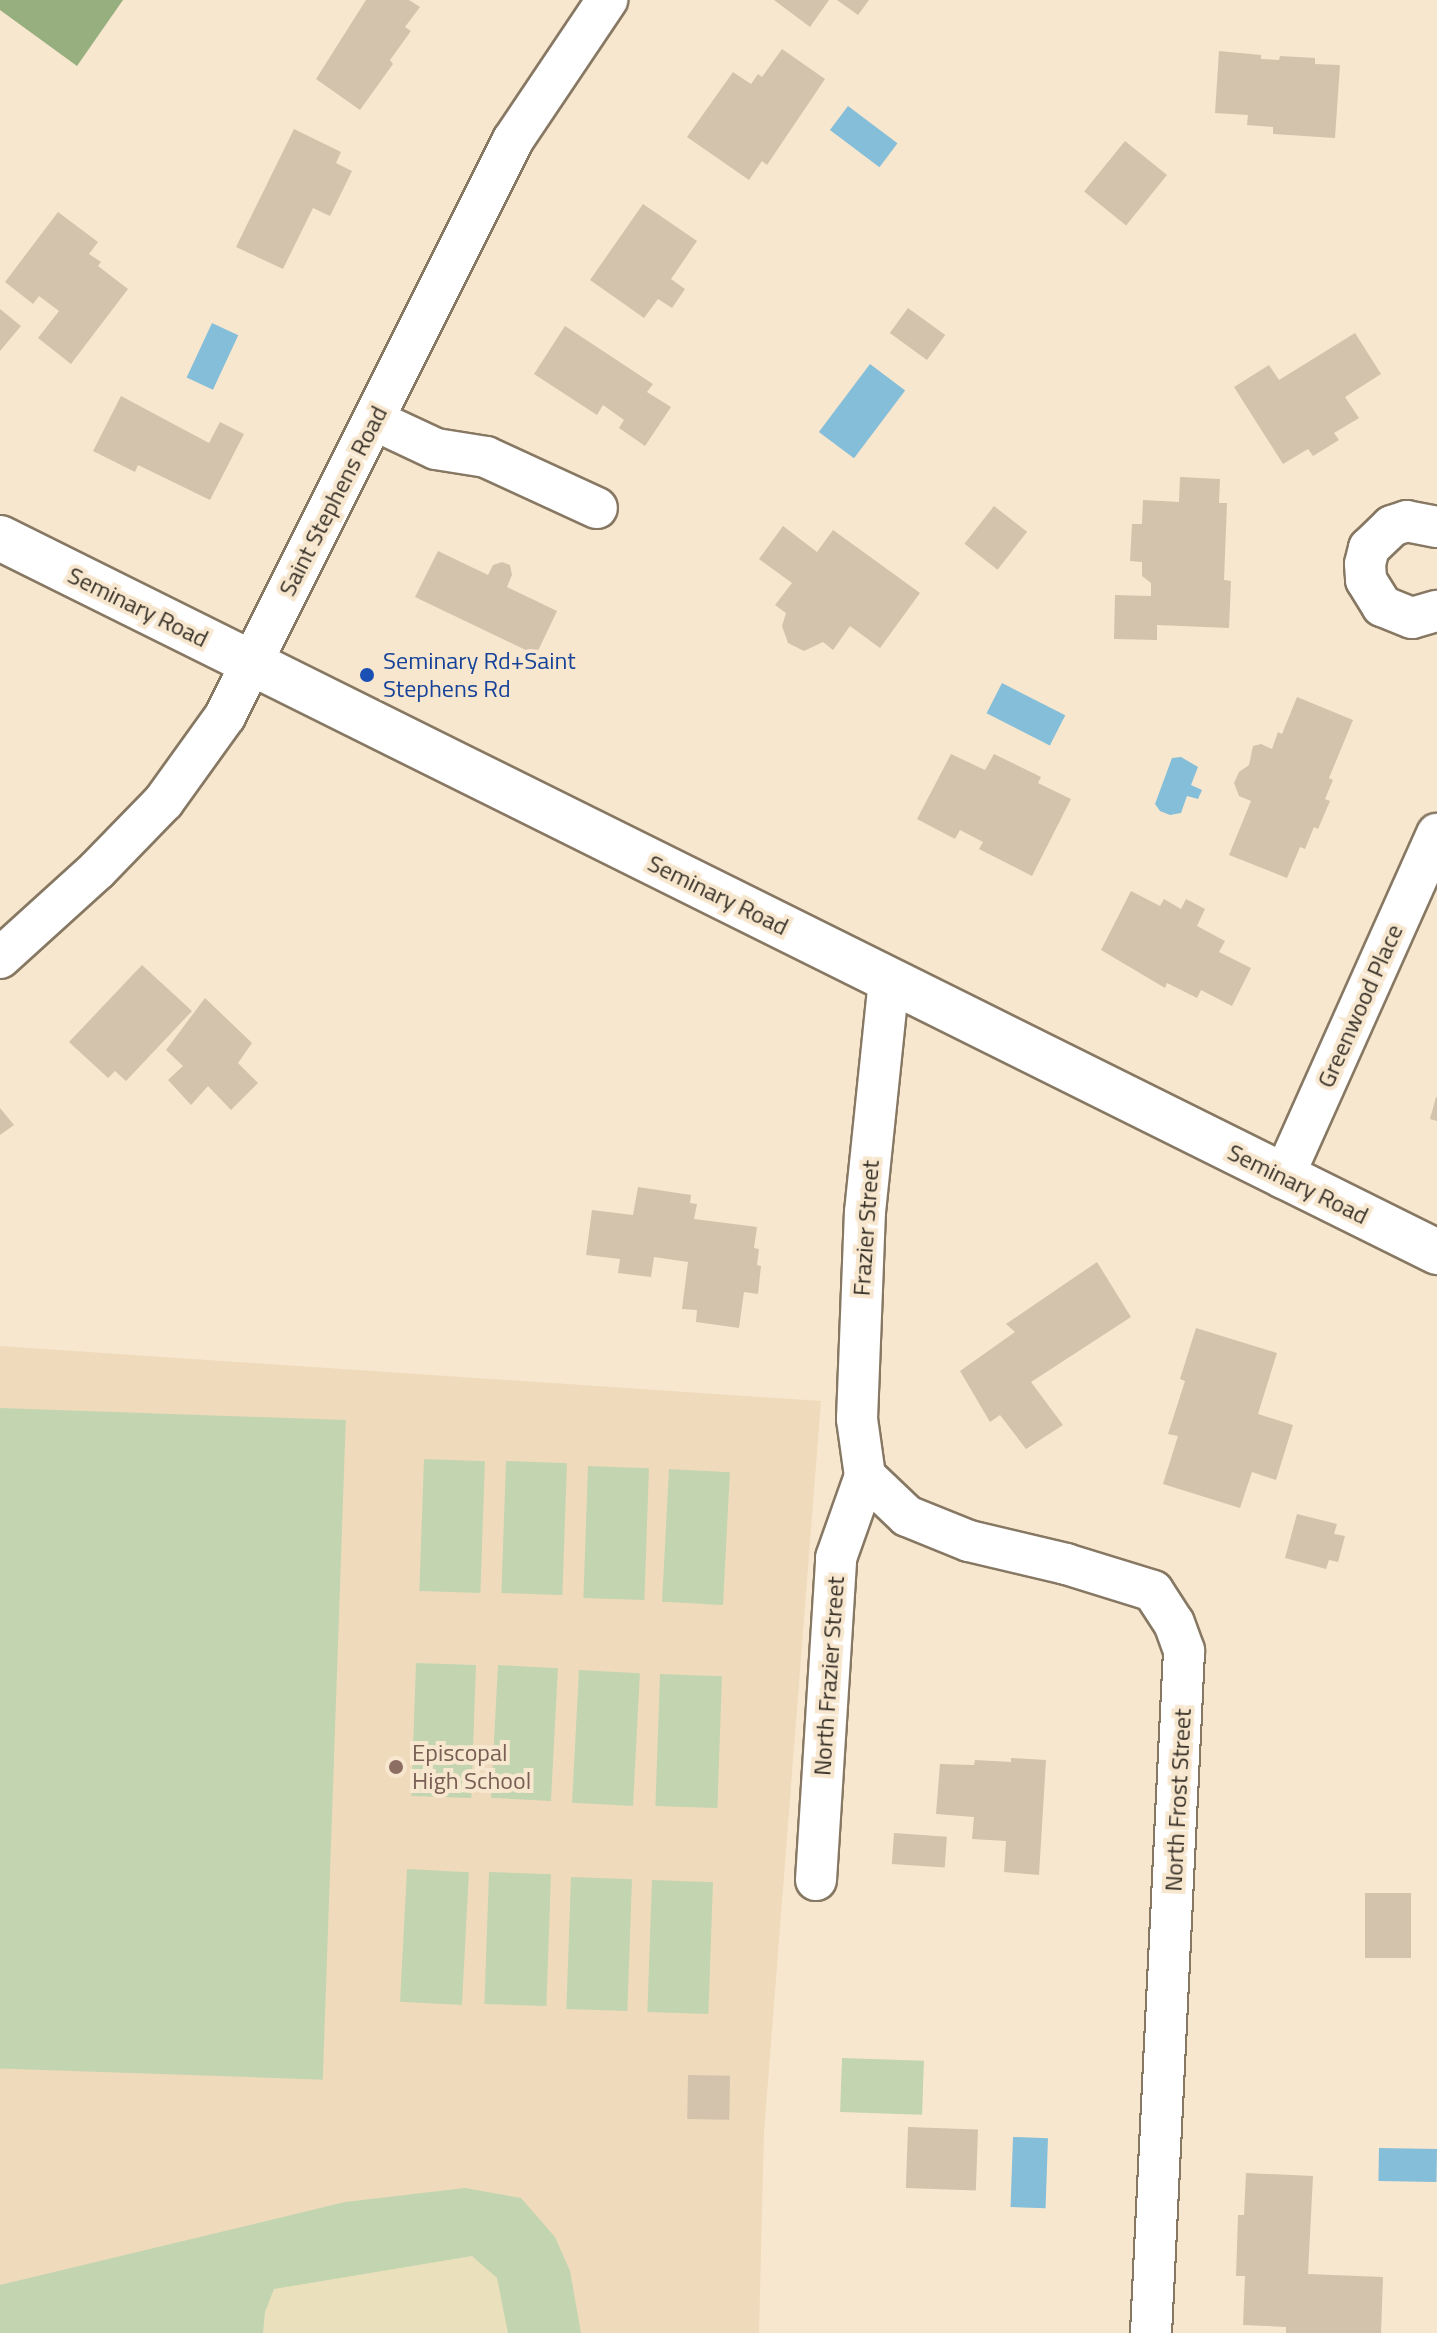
<!DOCTYPE html>
<style>
body{margin:0}
#map{position:relative;width:1437px;height:2333px;overflow:hidden;background:#f8e7cf;font-family:"Titillium Web",sans-serif}
div>[style]{position:absolute}
.built>*{inset:0;background:#efdabc}
.green>*{inset:0;background:#c2d5b0;transform-origin:0 0}
.forest>*{inset:0;background:#97af7f}
.sand>*{inset:0;background:#eae0bb}
.water>*{inset:0;background:#84bed9;transform-origin:0 0}
.building>*{inset:0;background:#d3c3ac;transform-origin:0 0}
.roads{filter:drop-shadow(2px 0 #877863) drop-shadow(-2px 0 #877863) drop-shadow(0 2px #877863) drop-shadow(0 -2px #877863)}
.minor>*{height:40px;margin:-20px;padding:0 20px;transform-origin:20px;border-radius:20px;background:#fff}
.major>*{height:44px;margin:-22px;padding:0 22px;transform-origin:22px;border-radius:22px;background:#fff}
.dots>*{width:22px;height:22px;translate:-50% -50%;box-sizing:border-box;border:4px solid #f8e7cf;border-radius:50%}
span{translate:-50% -50%;white-space:nowrap;text-align:center;line-height:1.15;-webkit-text-stroke:8px #f8e7cf;paint-order:stroke}
.street-label{font-size:24px;color:#352f26}
.transit-label{font-size:24px;color:#164399}
.left{translate:0 -50%;text-align:left}
.education-label{font-size:24px;color:#785e54}
</style>
<div id="map">
<div class="built">
<div style="clip-path:polygon(0 1346px,821px 1401px,764px 2133px,759px 2333px,0 2333px)"></div>
</div>
<div class="green">
<div style="left:0;top:1408px;width:346px;height:660px;rotate:2deg"></div>
<div style="left:424px;top:1459px;width:61px;height:132px;rotate:2deg"></div>
<div style="left:506px;top:1461px;width:61px;height:132px;rotate:2deg"></div>
<div style="left:588px;top:1466px;width:61px;height:132px;rotate:2deg"></div>
<div style="left:669px;top:1469px;width:61px;height:133px;rotate:3deg"></div>
<div style="left:416px;top:1663px;width:60px;height:133px;rotate:2deg"></div>
<div style="left:498px;top:1665px;width:60px;height:133px;rotate:3deg"></div>
<div style="left:579px;top:1670px;width:61px;height:133px;rotate:3deg"></div>
<div style="left:660px;top:1674px;width:62px;height:132px;rotate:2deg"></div>
<div style="left:407px;top:1869px;width:62px;height:133px;rotate:3deg"></div>
<div style="left:489px;top:1872px;width:62px;height:132px;rotate:2deg"></div>
<div style="left:571px;top:1877px;width:61px;height:132px;rotate:2deg"></div>
<div style="left:652px;top:1880px;width:61px;height:132px;rotate:2deg"></div>
<div style="left:842px;top:2058px;width:82px;height:54px;rotate:2deg"></div>
<div style="clip-path:polygon(465px 2188px,521px 2198px,555px 2237px,570px 2271px,581px 2333px,0 2333px,0 2285px,345px 2202px)"></div>
</div>
<div class="forest">
<div style="clip-path:polygon(0 0,123px 0,77px 66px,0 10px)"></div>
</div>
<div class="sand">
<div style="clip-path:polygon(472px 2256px,497px 2278px,508px 2333px,263px 2333px,265px 2312px,274px 2289px)"></div>
</div>
<div class="water">
<div style="left:848px;top:106px;width:62px;height:30px;rotate:37deg"></div>
<div style="left:212px;top:323px;width:29px;height:60px;rotate:25deg"></div>
<div style="left:870px;top:364px;width:44px;height:85px;rotate:37deg"></div>
<div style="left:1002px;top:683px;width:71px;height:34px;rotate:27deg"></div>
<div style="clip-path:polygon(1181px 757px,1198px 767px,1191px 785px,1202px 790px,1198px 799px,1187px 796px,1181px 813px,1170px 815px,1160px 811px,1155px 804px,1172px 758px)"></div>
<div style="left:1013px;top:2137px;width:35px;height:70px;rotate:2deg"></div>
<div style="left:1379px;top:2148px;width:58px;height:33px;rotate:1deg"></div>
</div>
<div class="building">
<div style="clip-path:polygon(366px 0,409px 0,420px 7px,405px 27px,411px 31px,390px 60px,393px 64px,360px 110px,316px 79px)"></div>
<div style="clip-path:polygon(774px 0,829px 0,810px 27px)"></div>
<div style="clip-path:polygon(837px 0,869px 0,858px 15px)"></div>
<div style="clip-path:polygon(782px 49px,825px 79px,767px 165px,762px 161px,749px 180px,687px 137px,733px 72px,751px 84px,758px 74px,762px 77px)"></div>
<div style="clip-path:polygon(1219px 51px,1261px 55px,1261px 59px,1279px 60px,1280px 56px,1315px 58px,1315px 64px,1340px 65px,1335px 138px,1273px 134px,1273px 127px,1247px 125px,1248px 115px,1215px 113px)"></div>
<div style="clip-path:polygon(294px 129px,341px 152px,336px 163px,352px 171px,330px 216px,313px 208px,283px 269px,236px 247px)"></div>
<div style="left:1125px;top:141px;width:54px;height:65px;rotate:39deg"></div>
<div style="clip-path:polygon(643px 204px,697px 241px,671px 279px,685px 289px,672px 308px,658px 299px,644px 318px,590px 280px)"></div>
<div style="clip-path:polygon(58px 212px,98px 242px,89px 254px,101px 262px,98px 266px,128px 289px,71px 364px,38px 338px,59px 311px,39px 296px,33px 304px,5px 282px)"></div>
<div style="left:908px;top:308px;width:46px;height:31px;rotate:36deg"></div>
<div style="clip-path:polygon(0 309px,21px 326px,0 351px)"></div>
<div style="clip-path:polygon(565px 326px,653px 384px,647px 392px,671px 407px,645px 446px,619px 428px,624px 420px,603px 405px,597px 415px,534px 374px)"></div>
<div style="clip-path:polygon(1355px 333px,1381px 374px,1345px 397px,1359px 418px,1334px 433px,1339px 440px,1313px 456px,1308px 449px,1283px 464px,1234px 387px,1269px 365px,1279px 380px)"></div>
<div style="clip-path:polygon(121px 396px,209px 443px,220px 422px,244px 434px,210px 500px,138px 465px,135px 472px,93px 451px)"></div>
<div style="clip-path:polygon(1180px 477px,1220px 479px,1219px 503px,1227px 503px,1224px 580px,1231px 581px,1229px 628px,1157px 625px,1157px 640px,1114px 639px,1115px 595px,1151px 596px,1151px 583px,1142px 576px,1142px 562px,1130px 561px,1132px 524px,1142px 524px,1143px 500px,1179px 502px)"></div>
<div style="left:994px;top:506px;width:42px;height:48px;rotate:38deg"></div>
<div style="clip-path:polygon(783px 526px,817px 552px,833px 530px,920px 593px,880px 648px,850px 626px,833px 650px,823px 642px,804px 651px,788px 643px,782px 626px,786px 613px,775px 605px,792px 583px,759px 559px)"></div>
<div style="clip-path:polygon(438px 551px,488px 575px,493px 565px,502px 562px,510px 565px,512px 575px,507px 587px,557px 611px,536px 655px,415px 597px)"></div>
<div style="clip-path:polygon(1297px 697px,1353px 720px,1329px 778px,1333px 780px,1325px 799px,1330px 801px,1318px 829px,1314px 827px,1305px 849px,1300px 847px,1287px 878px,1229px 855px,1251px 801px,1239px 796px,1234px 783px,1239px 772px,1249px 765px,1253px 746px,1261px 744px,1272px 749px,1278px 732px,1282px 734px)"></div>
<div style="clip-path:polygon(951px 754px,985px 770px,994px 754px,1041px 777px,1038px 783px,1071px 799px,1032px 876px,979px 849px,983px 842px,960px 830px,955px 839px,917px 819px)"></div>
<div style="clip-path:polygon(1131px 891px,1160px 906px,1164px 899px,1181px 909px,1186px 899px,1205px 909px,1197px 926px,1225px 941px,1219px 952px,1251px 968px,1232px 1006px,1201px 990px,1197px 998px,1167px 983px,1165px 988px,1101px 950px)"></div>
<div style="clip-path:polygon(142px 965px,192px 1011px,126px 1081px,115px 1071px,108px 1078px,69px 1042px)"></div>
<div style="clip-path:polygon(205px 998px,252px 1043px,238px 1063px,258px 1083px,231px 1110px,208px 1086px,191px 1105px,168px 1080px,183px 1066px,166px 1050px)"></div>
<div style="clip-path:polygon(1436px 1097px,1437px 1097px,1437px 1121px,1430px 1119px)"></div>
<div style="clip-path:polygon(0 1108px,14px 1125px,0 1135px)"></div>
<div style="clip-path:polygon(638px 1187px,691px 1195px,690px 1203px,697px 1204px,694px 1219px,757px 1227px,754px 1248px,759px 1249px,757px 1265px,761px 1266px,758px 1294px,744px 1292px,739px 1328px,696px 1322px,697px 1310px,682px 1309px,688px 1262px,654px 1257px,651px 1277px,618px 1273px,620px 1259px,586px 1255px,592px 1210px,633px 1215px)"></div>
<div style="clip-path:polygon(1097px 1262px,1131px 1317px,1031px 1382px,1063px 1425px,1026px 1449px,1000px 1415px,990px 1422px,960px 1371px,1015px 1332px,1006px 1324px)"></div>
<div style="clip-path:polygon(1196px 1328px,1277px 1353px,1258px 1414px,1293px 1425px,1276px 1480px,1252px 1472px,1240px 1508px,1163px 1484px,1178px 1436px,1168px 1434px,1185px 1381px,1180px 1379px)"></div>
<div style="clip-path:polygon(1297px 1514px,1337px 1524px,1334px 1534px,1345px 1536px,1338px 1562px,1329px 1560px,1326px 1569px,1285px 1558px)"></div>
<div style="clip-path:polygon(1011px 1758px,1046px 1760px,1039px 1875px,1004px 1872px,1006px 1841px,972px 1839px,974px 1817px,936px 1814px,940px 1764px,974px 1765px,975px 1760px,1011px 1762px)"></div>
<div style="left:894px;top:1833px;width:53px;height:31px;rotate:4deg"></div>
<div style="left:1365px;top:1893px;width:46px;height:65px"></div>
<div style="left:688px;top:2075px;width:42px;height:44px;rotate:1deg"></div>
<div style="left:908px;top:2127px;width:70px;height:61px;rotate:2deg"></div>
<div style="clip-path:polygon(1246px 2173px,1313px 2176px,1308px 2274px,1383px 2277px,1381px 2333px,1286px 2333px,1286px 2327px,1243px 2325px,1245px 2276px,1236px 2276px,1238px 2215px,1244px 2215px)"></div>
</div>
<div class="roads">
<div class="minor">
<div style="left:374px;top:420px;width:68px;rotate:25.1deg"></div>
<div style="left:436px;top:449px;width:51px;rotate:9.1deg"></div>
<div style="left:486px;top:457px;width:122px;rotate:24.7deg"></div>
<div style="left:1437px;top:527px;width:31px;rotate:-169deg"></div>
<div style="left:1407px;top:521px;width:16px;rotate:162deg"></div>
<div style="left:1392px;top:526px;width:32px;rotate:136deg"></div>
<div style="left:1369px;top:548px;width:16px;rotate:104deg"></div>
<div style="left:1365px;top:564px;width:16px;rotate:86deg"></div>
<div style="left:1366px;top:580px;width:31px;rotate:58deg"></div>
<div style="left:1382px;top:606px;width:32px;rotate:22deg"></div>
<div style="left:1412px;top:618px;width:26px;rotate:-16deg"></div>
<div style="left:0;top:958px;width:131px;rotate:-42.2deg"></div>
<div style="left:97px;top:870px;width:96px;rotate:-45.8deg"></div>
<div style="left:164px;top:801px;width:105px;rotate:-54.3deg"></div>
<div style="left:225px;top:716px;width:644px;rotate:-63.43deg"></div>
<div style="left:513px;top:140px;width:169px;rotate:-56.1deg"></div>
<div style="left:1283px;top:1178px;width:377px;rotate:-65.9deg"></div>
<div style="left:865px;top:1476px;width:58px;rotate:43.6deg"></div>
<div style="left:907px;top:1516px;width:67px;rotate:22deg"></div>
<div style="left:969px;top:1541px;width:100px;rotate:13.3deg"></div>
<div style="left:1066px;top:1564px;width:91px;rotate:17.2deg"></div>
<div style="left:1153px;top:1591px;width:38px;rotate:57deg"></div>
<div style="left:1174px;top:1623px;width:30px;rotate:70deg"></div>
<div style="left:1184px;top:1651px;width:683px;rotate:92.77deg"></div>
<div style="left:816px;top:1880px;width:323px;rotate:-86.4deg"></div>
<div style="left:836px;top:1558px;width:87px;rotate:-70.5deg"></div>
<div style="left:865px;top:1476px;width:58px;rotate:-98deg"></div>
<div style="left:857px;top:1419px;width:207px;rotate:-87.8deg"></div>
<div style="left:865px;top:1212px;width:233px;rotate:-84.1deg"></div>
</div>
<div class="major">
<div style="left:0;top:538px;width:1605px;rotate:26.42deg"></div>
</div>
</div>
<div class="dots">
<div style="left:367px;top:675px;background:#1a4fb4"></div>
<div style="left:396px;top:1767px;background:#8d6e63"></div>
</div>
<div class="street-label">
<span style="left:333px;top:501px;rotate:-63deg">Saint Stephens Road</span>
<span style="left:138px;top:607px;rotate:26deg">Seminary Road</span>
<span style="left:718px;top:895px;rotate:26deg">Seminary Road</span>
<span style="left:1360px;top:1006px;rotate:-66deg">Greenwood Place</span>
<span style="left:1298px;top:1184px;rotate:26deg">Seminary Road</span>
<span style="left:866px;top:1228px;rotate:-86deg">Frazier Street</span>
<span style="left:829px;top:1676px;rotate:-86deg">North Frazier Street</span>
<span style="left:1178px;top:1800px;rotate:-87deg">North Frost Street</span>
</div>
<div class="transit-label">
<span class="left" style="left:383px;top:675px">Seminary Rd+Saint<br>Stephens Rd</span>
</div>
<div class="education-label">
<span class="left" style="left:412px;top:1767px">Episcopal<br>High School</span>
</div>
</div>
